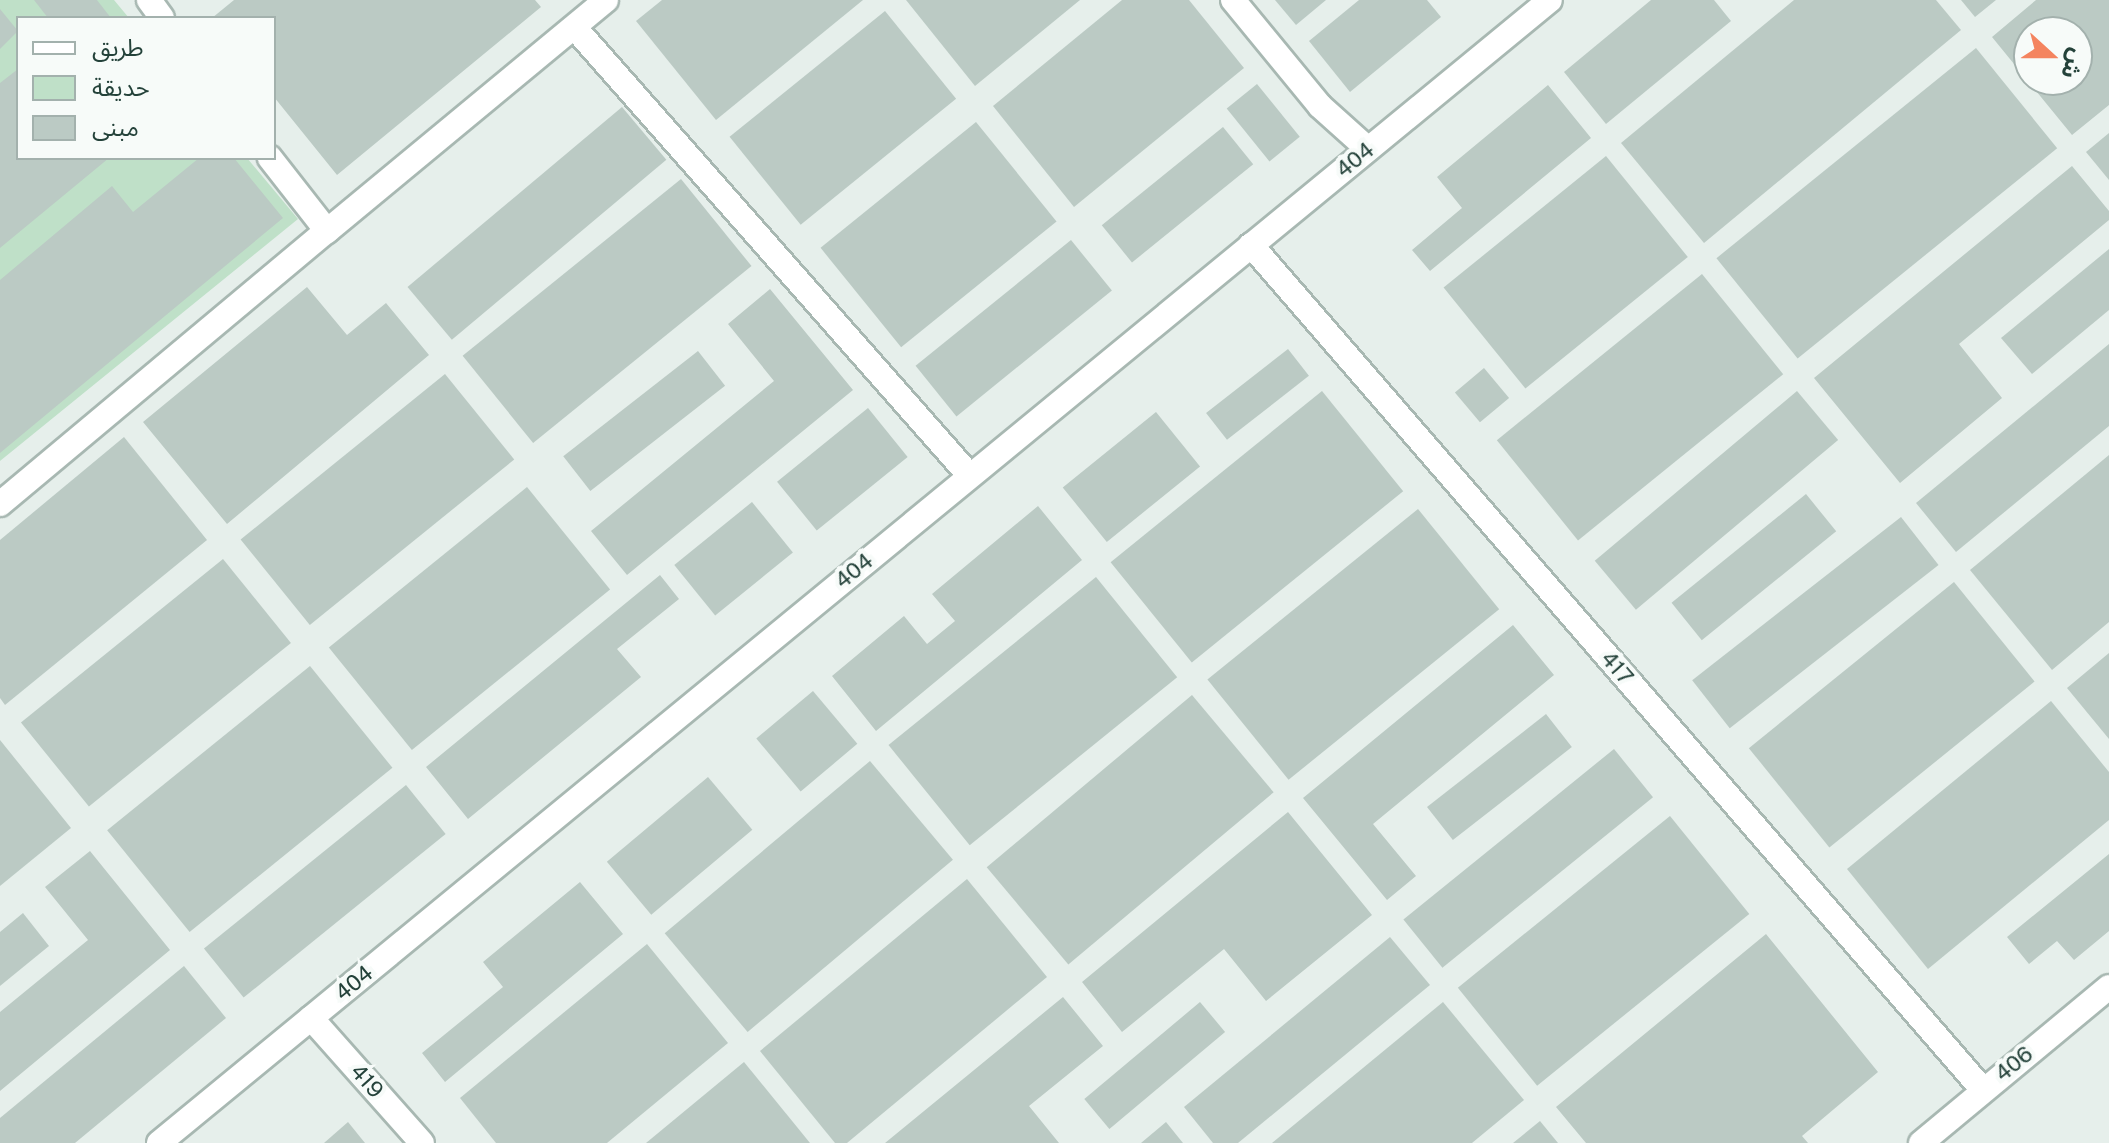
<!DOCTYPE html>
<meta charset="utf-8">
<style>
body{margin:0}
#map{position:relative;width:2109px;height:1143px;overflow:hidden;background:#e6efeb;font-family:"Public Sans","Noto Sans Arabic",sans-serif}
div>[style]{position:absolute}
.green>*{inset:0;background:#bfe0c8}
.building>*{inset:0;background:#bbcac4;transform-origin:0 0}
.roads{filter:drop-shadow(2px 0 #a8b8b2) drop-shadow(-2px 0 #a8b8b2) drop-shadow(0 2px #a8b8b2) drop-shadow(0 -2px #a8b8b2)}
.pedestrian>*{height:24px;margin:-12px;padding:0 12px;transform-origin:12px;border-radius:12px;background:#fff}
.minor>*{height:24px;margin:-12px;padding:0 12px;transform-origin:12px;border-radius:12px;background:#fff}
.tertiary>*{height:24px;margin:-12px;padding:0 12px;transform-origin:12px;border-radius:12px;background:#fff}
span{translate:-50% -50%;white-space:nowrap;text-align:center;line-height:1.15;-webkit-text-stroke:8px #f7fbf9;paint-order:stroke}
.street-label{font-size:22px;color:#24423a}
.legend{position:absolute;left:16px;top:16px;width:260px;height:144px;box-sizing:border-box;background:#f7fbf9;border:2px solid #a3b1ad;margin:0;padding:10px 14px;list-style:none;font-size:24px;color:#24423a}
.legend li{display:flex;align-items:center;gap:16px;height:40px}
.legend b{width:40px;border:2px solid #a3b1ad}
.north{position:absolute;left:2013px;top:16px;width:80px;height:80px;box-sizing:border-box;background:#f7fbf9;border:2px solid #a3b1ad;border-radius:50%;rotate:111deg;font-size:22px;font-weight:700;line-height:32px;text-align:center;color:#24423a}
.north::after{content:'';display:block;margin:auto;width:28px;height:36px;background:#f4845f;clip-path:polygon(50% 0,100% 100%,50% 72%,0 100%)}
</style>
<div id="map">
<div class="green">
<div style="clip-path:polygon(0 0,114px 0,129px 18px,18px 18px,18px 158px,247px 158px,298px 219px,0 461px)"></div>
</div>
<div class="building">
<div style="clip-path:polygon(34px 0,97px 0,111px 18px,48px 18px)"></div>
<div style="clip-path:polygon(234px 0,535px 0,541px 7px,337px 175px,274px 97px,274px 18px,212px 18px)"></div>
<div style="clip-path:polygon(662px 0,863px 0,716px 120px,636px 21px)"></div>
<div style="clip-path:polygon(906px 0,1080px 0,975px 86px)"></div>
<div style="clip-path:polygon(1122px 0,1189px 0,1244px 68px,1074px 207px,993px 106px)"></div>
<div style="clip-path:polygon(1275px 0,1326px 0,1296px 25px)"></div>
<div style="clip-path:polygon(1359px 0,1427px 0,1441px 17px,1350px 92px,1309px 41px)"></div>
<div style="clip-path:polygon(1651px 0,1714px 0,1731px 21px,1606px 124px,1564px 72px)"></div>
<div style="clip-path:polygon(1794px 0,1936px 0,1961px 30px,1704px 243px,1621px 143px)"></div>
<div style="clip-path:polygon(1961px 0,1996px 0,1975px 17px)"></div>
<div style="clip-path:polygon(evenodd,2036px 0,2109px 0,2109px 105px,2072px 135px,1992px 37px,2036px 0,2029px 32px,2077px 32px,2077px 80px,2029px 80px,2029px 32px)"></div>
<div style="clip-path:polygon(0 9px,18px 31px,0 49px)"></div>
<div style="left:885px;top:11px;width:113px;height:200px;rotate:51deg"></div>
<div style="left:1976px;top:48px;width:129px;height:334px;rotate:51deg"></div>
<div style="clip-path:polygon(18px 69px,18px 158px,109px 158px,0 248px,0 83px)"></div>
<div style="left:1257px;top:84px;width:68px;height:39px;rotate:51deg"></div>
<div style="clip-path:polygon(1548px 85px,1591px 138px,1430px 271px,1412px 250px,1462px 208px,1437px 177px)"></div>
<div style="left:622px;top:107px;width:69px;height:280px;rotate:50deg"></div>
<div style="left:976px;top:122px;width:128px;height:200px;rotate:51deg"></div>
<div style="left:1223px;top:127px;width:48px;height:156px;rotate:51deg"></div>
<div style="clip-path:polygon(2109px 133px,2109px 180px,2086px 152px)"></div>
<div style="left:1606px;top:156px;width:130px;height:209px;rotate:51deg"></div>
<div style="clip-path:polygon(199px 158px,234px 158px,283px 218px,0 453px,0 280px,112px 186px,133px 212px)"></div>
<div style="clip-path:polygon(2072px 166px,2109px 211px,2109px 220px,1959px 344px,2002px 398px,1900px 483px,1814px 378px)"></div>
<div style="left:681px;top:179px;width:112px;height:281px;rotate:51deg"></div>
<div style="left:1071px;top:240px;width:65px;height:200px;rotate:51deg"></div>
<div style="clip-path:polygon(2109px 249px,2109px 310px,2032px 374px,2001px 338px)"></div>
<div style="left:1702px;top:274px;width:129px;height:264px;rotate:51deg"></div>
<div style="clip-path:polygon(307px 287px,347px 335px,386px 303px,429px 355px,227px 524px,143px 422px)"></div>
<div style="clip-path:polygon(770px 289px,853px 390px,627px 575px,591px 531px,774px 381px,728px 324px)"></div>
<div style="clip-path:polygon(2109px 344px,2109px 426px,1956px 552px,1916px 503px)"></div>
<div style="left:1288px;top:349px;width:34px;height:104px;rotate:52deg"></div>
<div style="left:698px;top:351px;width:44px;height:171px;rotate:52deg"></div>
<div style="left:1484px;top:368px;width:39px;height:38px;rotate:50deg"></div>
<div style="left:445px;top:374px;width:110px;height:263px;rotate:51deg"></div>
<div style="left:1322px;top:391px;width:129px;height:272px;rotate:51deg"></div>
<div style="left:1797px;top:391px;width:64px;height:264px;rotate:50deg"></div>
<div style="left:868px;top:408px;width:63px;height:117px;rotate:51deg"></div>
<div style="left:1156px;top:412px;width:70px;height:120px;rotate:51deg"></div>
<div style="clip-path:polygon(124px 437px,207px 540px,5px 705px,0 698px,0 540px)"></div>
<div style="clip-path:polygon(2109px 455px,2109px 622px,2052px 670px,1970px 570px)"></div>
<div style="left:527px;top:487px;width:132px;height:255px;rotate:51deg"></div>
<div style="left:1806px;top:494px;width:48px;height:173px;rotate:51deg"></div>
<div style="left:752px;top:502px;width:65px;height:100px;rotate:51deg"></div>
<div style="clip-path:polygon(1038px 506px,1082px 560px,876px 731px,832px 676px,904px 616px,927px 644px,955px 621px,932px 594px)"></div>
<div style="left:1418px;top:509px;width:129px;height:271px;rotate:51deg"></div>
<div style="left:1901px;top:517px;width:61px;height:265px;rotate:52deg"></div>
<div style="left:223px;top:559px;width:108px;height:260px;rotate:51deg"></div>
<div style="clip-path:polygon(660px 575px,679px 599px,617px 649px,641px 677px,468px 819px,426px 767px)"></div>
<div style="left:1096px;top:577px;width:129px;height:267px;rotate:51deg"></div>
<div style="left:1954px;top:582px;width:128px;height:264px;rotate:51deg"></div>
<div style="clip-path:polygon(1513px 625px,1554px 675px,1373px 824px,1416px 876px,1387px 900px,1303px 798px)"></div>
<div style="clip-path:polygon(2109px 653px,2109px 739px,2067px 688px)"></div>
<div style="left:310px;top:666px;width:131px;height:261px;rotate:51deg"></div>
<div style="left:813px;top:691px;width:69px;height:74px;rotate:50deg"></div>
<div style="left:1192px;top:695px;width:127px;height:268px;rotate:50deg"></div>
<div style="clip-path:polygon(2051px 701px,2109px 772px,2109px 820px,1928px 969px,1847px 869px)"></div>
<div style="left:1546px;top:714px;width:42px;height:151px;rotate:52deg"></div>
<div style="clip-path:polygon(0 740px,71px 828px,0 886px)"></div>
<div style="left:1614px;top:749px;width:62px;height:271px;rotate:51deg"></div>
<div style="left:870px;top:761px;width:129px;height:268px;rotate:50deg"></div>
<div style="left:708px;top:777px;width:69px;height:132px;rotate:50deg"></div>
<div style="left:406px;top:785px;width:63px;height:260px;rotate:51deg"></div>
<div style="clip-path:polygon(1288px 812px,1372px 915px,1266px 1001px,1224px 949px,1122px 1032px,1082px 982px)"></div>
<div style="left:1670px;top:816px;width:126px;height:273px;rotate:51deg"></div>
<div style="clip-path:polygon(90px 851px,170px 950px,0 1091px,0 1012px,88px 940px,45px 887px)"></div>
<div style="clip-path:polygon(2109px 854px,2109px 931px,2074px 960px,2057px 941px,2029px 964px,2007px 937px)"></div>
<div style="clip-path:polygon(967px 879px,1047px 977px,847px 1143px,835px 1143px,760px 1051px)"></div>
<div style="clip-path:polygon(580px 882px,623px 934px,445px 1082px,422px 1053px,503px 987px,483px 962px)"></div>
<div style="clip-path:polygon(23px 913px,49px 946px,0 986px,0 932px)"></div>
<div style="clip-path:polygon(1766px 934px,1878px 1072px,1802px 1136px,1808px 1143px,1586px 1143px,1556px 1107px)"></div>
<div style="clip-path:polygon(1390px 937px,1430px 985px,1238px 1143px,1213px 1143px,1184px 1107px)"></div>
<div style="clip-path:polygon(647px 944px,728px 1043px,607px 1143px,496px 1143px,460px 1098px)"></div>
<div style="clip-path:polygon(184px 966px,226px 1018px,75px 1143px,0 1143px,0 1118px)"></div>
<div style="clip-path:polygon(1063px 997px,1103px 1046px,1029px 1106px,1059px 1143px,885px 1143px)"></div>
<div style="left:1200px;top:1002px;width:39px;height:151px;rotate:50deg"></div>
<div style="clip-path:polygon(1443px 1002px,1524px 1100px,1472px 1143px,1272px 1143px)"></div>
<div style="clip-path:polygon(744px 1062px,810px 1143px,646px 1143px)"></div>
<div style="clip-path:polygon(1540px 1121px,1558px 1143px,1513px 1143px)"></div>
<div style="clip-path:polygon(348px 1122px,365px 1143px,324px 1143px)"></div>
<div style="clip-path:polygon(1166px 1122px,1183px 1143px,1141px 1143px)"></div>
</div>
<div class="roads">
<div class="pedestrian">
<div style="left:149px;top:0;width:22px;rotate:54deg"></div>
<div style="left:1233px;top:0;width:137px;rotate:50.6deg"></div>
<div style="left:1320px;top:106px;width:64px;rotate:41.9deg"></div>
<div style="left:575px;top:28px;width:597px;rotate:48.6deg"></div>
<div style="left:327px;top:231px;width:362px;rotate:-39.6deg"></div>
<div style="left:0;top:504px;width:426px;rotate:-39.9deg"></div>
<div style="left:327px;top:231px;width:93px;rotate:-128deg"></div>
</div>
<div class="minor">
<div style="left:1251px;top:245px;width:1118px;rotate:49.1deg"></div>
<div style="left:311px;top:1018px;width:167px;rotate:48.4deg"></div>
<div style="left:159px;top:1143px;width:1800px;rotate:-39.41deg"></div>
</div>
<div class="tertiary">
<div style="left:1921px;top:1143px;width:244px;rotate:-39.7deg"></div>
</div>
</div>
<div class="street-label">
<span style="left:1355px;top:160px;rotate:-39deg">404</span>
<span style="left:854px;top:571px;rotate:-39deg">404</span>
<span style="left:1617px;top:668px;rotate:49deg">417</span>
<span style="left:354px;top:983px;rotate:-39deg">404</span>
<span style="left:2014px;top:1064px;rotate:-39deg">406</span>
<span style="left:367px;top:1081px;rotate:48deg">419</span>
</div>
<ul class="legend">
<li><b style="height:10px;background:#fff"></b>طريق</li>
<li><b style="height:22px;background:#bfe0c8"></b>حديقة</li>
<li><b style="height:22px;background:#bbcac4"></b>مبنى</li>
</ul>
<div class="north">ش</div>
</div>
